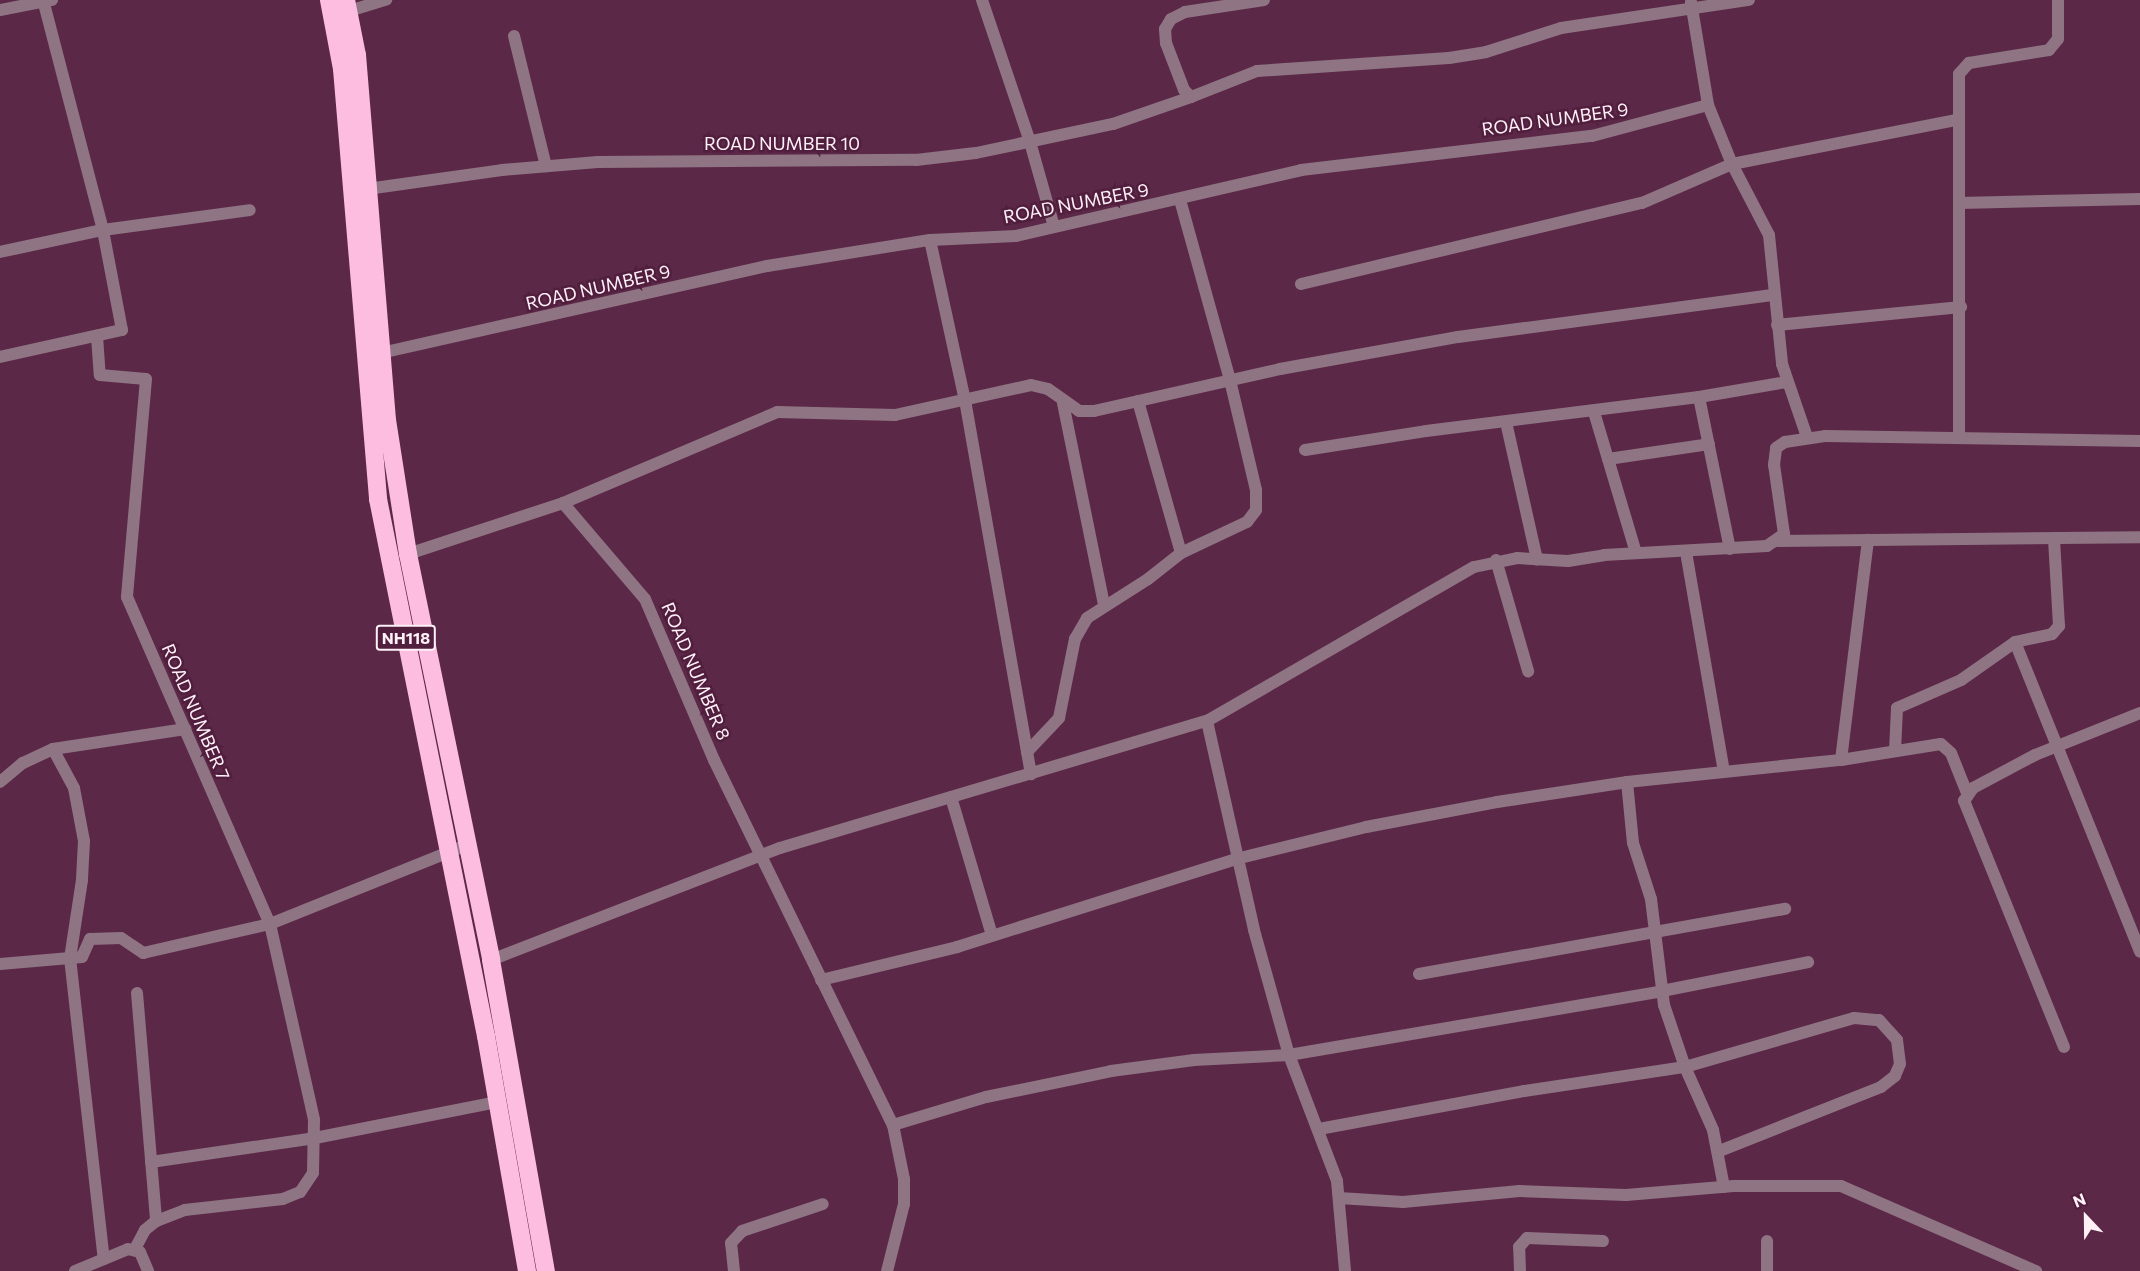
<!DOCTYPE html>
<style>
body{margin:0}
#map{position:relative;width:2140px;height:1271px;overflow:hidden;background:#5c2848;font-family:Commissioner,sans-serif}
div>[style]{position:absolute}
.street>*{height:12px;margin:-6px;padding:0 6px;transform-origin:6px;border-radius:6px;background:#8f7483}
.highway>*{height:18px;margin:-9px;padding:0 9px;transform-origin:9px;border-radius:9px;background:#fdbde1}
span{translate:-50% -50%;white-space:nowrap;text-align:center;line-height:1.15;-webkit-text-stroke:5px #511e3e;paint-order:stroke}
.shield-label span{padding:2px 4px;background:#511e3e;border:2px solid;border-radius:4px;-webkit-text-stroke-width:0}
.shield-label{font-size:16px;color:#fef0f7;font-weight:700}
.street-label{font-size:18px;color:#fef0f7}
.north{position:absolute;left:2056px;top:1187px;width:60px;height:60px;-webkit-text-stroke:4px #511e3e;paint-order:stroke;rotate:338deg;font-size:16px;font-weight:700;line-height:24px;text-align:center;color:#fef0f7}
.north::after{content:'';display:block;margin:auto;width:21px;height:27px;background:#fef0f7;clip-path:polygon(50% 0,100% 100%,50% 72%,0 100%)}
</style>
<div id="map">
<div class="street">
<div style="left:982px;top:0;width:150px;rotate:71.3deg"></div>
<div style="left:1030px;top:142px;width:88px;rotate:74.2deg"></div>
<div style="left:1264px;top:0;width:80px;rotate:171.4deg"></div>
<div style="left:1185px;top:12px;width:16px;rotate:153deg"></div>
<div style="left:1171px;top:19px;width:12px;rotate:121deg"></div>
<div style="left:1165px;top:29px;width:14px;rotate:86deg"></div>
<div style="left:1166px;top:43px;width:50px;rotate:69deg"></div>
<div style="left:1184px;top:90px;width:10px;rotate:45deg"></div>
<div style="left:1191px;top:97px;width:71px;rotate:-21.5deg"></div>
<div style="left:1257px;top:71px;width:192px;rotate:-3.9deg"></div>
<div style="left:1449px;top:58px;width:37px;rotate:-9deg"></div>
<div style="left:1486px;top:52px;width:79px;rotate:-17.7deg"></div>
<div style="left:1561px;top:28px;width:190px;rotate:-8.5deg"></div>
<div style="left:1691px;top:2px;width:104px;rotate:80.6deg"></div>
<div style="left:1708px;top:105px;width:64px;rotate:67.9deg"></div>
<div style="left:1732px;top:164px;width:80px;rotate:62.5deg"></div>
<div style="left:1769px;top:235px;width:130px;rotate:84.2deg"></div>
<div style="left:1782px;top:364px;width:77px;rotate:71.1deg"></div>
<div style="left:0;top:10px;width:53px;rotate:-10.9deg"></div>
<div style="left:349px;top:11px;width:39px;rotate:-17deg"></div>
<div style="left:514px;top:36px;width:134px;rotate:76.2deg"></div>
<div style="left:367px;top:189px;width:136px;rotate:-8deg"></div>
<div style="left:502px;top:170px;width:96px;rotate:-4.8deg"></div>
<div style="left:598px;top:162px;width:318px;rotate:-0.4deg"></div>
<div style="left:916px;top:160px;width:60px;rotate:-6.7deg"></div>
<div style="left:976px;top:153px;width:140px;rotate:-12deg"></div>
<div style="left:1113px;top:124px;width:83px;rotate:-19.1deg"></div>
<div style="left:1959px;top:203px;width:181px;rotate:-1.3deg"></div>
<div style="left:930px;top:240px;width:164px;rotate:77.7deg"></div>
<div style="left:965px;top:400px;width:380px;rotate:80deg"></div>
<div style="left:0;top:252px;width:105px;rotate:-12.1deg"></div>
<div style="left:103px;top:230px;width:148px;rotate:-7.7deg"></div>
<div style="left:1301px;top:284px;width:350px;rotate:-13.4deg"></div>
<div style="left:1642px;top:203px;width:98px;rotate:-23.4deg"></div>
<div style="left:1732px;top:164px;width:229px;rotate:-11.1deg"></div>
<div style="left:1777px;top:325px;width:185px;rotate:-5.6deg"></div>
<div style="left:97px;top:336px;width:39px;rotate:86deg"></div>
<div style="left:100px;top:375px;width:46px;rotate:5deg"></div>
<div style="left:146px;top:379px;width:219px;rotate:95deg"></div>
<div style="left:127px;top:597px;width:357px;rotate:66.4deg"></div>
<div style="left:270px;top:924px;width:212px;rotate:-21.9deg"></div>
<div style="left:381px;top:353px;width:396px;rotate:-12.7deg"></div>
<div style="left:767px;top:266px;width:165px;rotate:-9.1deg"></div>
<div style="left:930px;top:240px;width:86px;rotate:-2.7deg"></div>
<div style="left:1016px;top:236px;width:293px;rotate:-13deg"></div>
<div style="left:1301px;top:170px;width:293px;rotate:-6.7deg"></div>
<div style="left:1592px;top:136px;width:120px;rotate:-15deg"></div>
<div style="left:0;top:357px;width:125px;rotate:-12.5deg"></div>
<div style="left:122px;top:330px;width:102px;rotate:-100.8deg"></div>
<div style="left:103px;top:230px;width:238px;rotate:-104.6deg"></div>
<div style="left:1699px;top:397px;width:155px;rotate:78.5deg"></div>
<div style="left:1138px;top:401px;width:158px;rotate:74.2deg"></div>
<div style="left:1063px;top:403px;width:205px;rotate:78.5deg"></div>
<div style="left:1594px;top:412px;width:147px;rotate:73.4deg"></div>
<div style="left:1506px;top:422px;width:141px;rotate:77.3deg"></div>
<div style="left:1959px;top:438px;width:364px;rotate:-90deg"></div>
<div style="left:1959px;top:74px;width:15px;rotate:-48deg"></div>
<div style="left:1969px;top:63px;width:81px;rotate:-9.2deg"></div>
<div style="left:2049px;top:50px;width:14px;rotate:-51deg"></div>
<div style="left:2058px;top:39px;width:39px;rotate:-90deg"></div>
<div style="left:1305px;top:450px;width:122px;rotate:-8.9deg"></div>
<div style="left:1426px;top:431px;width:275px;rotate:-7.1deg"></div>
<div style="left:1699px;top:397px;width:89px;rotate:-9.7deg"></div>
<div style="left:1608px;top:459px;width:102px;rotate:-8.4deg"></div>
<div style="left:563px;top:503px;width:233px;rotate:-23deg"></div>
<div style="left:777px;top:412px;width:118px;rotate:1.5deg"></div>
<div style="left:895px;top:415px;width:139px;rotate:-12.4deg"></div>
<div style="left:1031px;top:385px;width:17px;rotate:13deg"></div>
<div style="left:1048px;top:389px;width:38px;rotate:35deg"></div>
<div style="left:1079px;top:411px;width:15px"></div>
<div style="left:1094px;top:411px;width:191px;rotate:-12.7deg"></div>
<div style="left:1280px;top:369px;width:181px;rotate:-10.2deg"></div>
<div style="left:1458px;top:337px;width:319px;rotate:-7.6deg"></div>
<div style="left:1778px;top:541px;width:362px;rotate:-0.6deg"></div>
<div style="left:1686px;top:552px;width:223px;rotate:80.2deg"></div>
<div style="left:408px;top:554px;width:163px;rotate:-18.2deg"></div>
<div style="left:563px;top:503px;width:126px;rotate:49.5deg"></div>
<div style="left:645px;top:599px;width:175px;rotate:66.8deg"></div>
<div style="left:714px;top:760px;width:407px;rotate:63.9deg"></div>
<div style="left:893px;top:1125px;width:55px;rotate:78.5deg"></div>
<div style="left:904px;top:1179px;width:25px;rotate:90deg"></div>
<div style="left:904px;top:1204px;width:69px;rotate:104.2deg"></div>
<div style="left:1496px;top:560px;width:116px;rotate:73.9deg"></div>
<div style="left:2015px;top:642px;width:334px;rotate:68deg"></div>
<div style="left:1207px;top:721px;width:214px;rotate:77.3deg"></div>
<div style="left:1254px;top:930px;width:130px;rotate:74.4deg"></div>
<div style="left:1289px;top:1055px;width:135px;rotate:69.1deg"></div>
<div style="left:1337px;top:1181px;width:90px;rotate:84.9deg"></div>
<div style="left:53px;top:749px;width:44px;rotate:61.7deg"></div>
<div style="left:74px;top:788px;width:54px;rotate:79.3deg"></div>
<div style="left:84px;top:841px;width:39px;rotate:93deg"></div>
<div style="left:82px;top:880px;width:79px;rotate:98.7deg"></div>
<div style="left:70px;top:958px;width:303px;rotate:83.6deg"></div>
<div style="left:1895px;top:751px;width:43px;rotate:-87.3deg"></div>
<div style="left:1897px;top:708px;width:70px;rotate:-23.6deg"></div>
<div style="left:1961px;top:680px;width:66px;rotate:-35.1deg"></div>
<div style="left:2015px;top:642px;width:38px;rotate:-12deg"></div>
<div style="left:2052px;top:634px;width:11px;rotate:-49deg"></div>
<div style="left:2059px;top:626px;width:88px;rotate:-93.3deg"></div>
<div style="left:1027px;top:752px;width:47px;rotate:-46.7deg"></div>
<div style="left:1059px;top:718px;width:81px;rotate:-78.6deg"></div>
<div style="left:1075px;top:639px;width:24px;rotate:-60deg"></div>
<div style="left:1087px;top:618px;width:72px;rotate:-32.6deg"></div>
<div style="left:1148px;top:579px;width:42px;rotate:-38.2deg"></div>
<div style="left:1181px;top:553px;width:73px;rotate:-25.2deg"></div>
<div style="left:1247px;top:522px;width:15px;rotate:-53deg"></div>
<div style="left:1256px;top:510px;width:20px;rotate:-90deg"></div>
<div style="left:1256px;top:490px;width:113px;rotate:-103.3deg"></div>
<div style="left:1230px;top:380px;width:187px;rotate:-105.5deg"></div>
<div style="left:1841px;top:760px;width:222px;rotate:-83deg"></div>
<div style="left:0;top:782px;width:30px;rotate:-40deg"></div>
<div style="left:23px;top:763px;width:33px;rotate:-25deg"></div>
<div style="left:53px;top:749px;width:134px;rotate:-8.6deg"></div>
<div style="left:1627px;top:782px;width:61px;rotate:84.4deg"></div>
<div style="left:1633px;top:843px;width:59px;rotate:72.2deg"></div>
<div style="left:1651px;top:899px;width:107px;rotate:83deg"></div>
<div style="left:1664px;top:1005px;width:65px;rotate:71.3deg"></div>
<div style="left:1685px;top:1067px;width:69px;rotate:66deg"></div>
<div style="left:1713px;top:1130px;width:58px;rotate:79.1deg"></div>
<div style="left:951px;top:797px;width:144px;rotate:73.5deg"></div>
<div style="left:491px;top:960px;width:310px;rotate:-21.2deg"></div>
<div style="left:780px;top:848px;width:445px;rotate:-16.6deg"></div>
<div style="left:1207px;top:721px;width:308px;rotate:-30deg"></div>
<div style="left:1474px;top:567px;width:44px;rotate:-11.8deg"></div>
<div style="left:1517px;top:558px;width:51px;rotate:3.4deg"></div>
<div style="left:1568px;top:561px;width:36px;rotate:-9deg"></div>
<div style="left:1604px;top:555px;width:163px;rotate:-3.2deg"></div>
<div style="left:1767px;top:546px;width:21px;rotate:-35deg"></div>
<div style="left:1784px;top:534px;width:70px;rotate:-98.2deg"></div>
<div style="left:1774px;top:465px;width:17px;rotate:-83deg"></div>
<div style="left:1776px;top:448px;width:11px;rotate:-34deg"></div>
<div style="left:1785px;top:442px;width:40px;rotate:-8.5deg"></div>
<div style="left:1825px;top:436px;width:315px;rotate:0.9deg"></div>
<div style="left:0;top:964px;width:82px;rotate:-4.9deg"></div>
<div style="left:82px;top:957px;width:20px;rotate:-66deg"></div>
<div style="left:90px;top:939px;width:31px;rotate:-2deg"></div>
<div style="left:121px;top:938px;width:27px;rotate:34deg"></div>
<div style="left:143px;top:953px;width:130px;rotate:-12.9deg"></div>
<div style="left:270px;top:924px;width:201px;rotate:77.3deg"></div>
<div style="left:314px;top:1120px;width:53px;rotate:91.1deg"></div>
<div style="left:313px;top:1173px;width:23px;rotate:124deg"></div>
<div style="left:300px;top:1192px;width:18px;rotate:158deg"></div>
<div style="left:283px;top:1199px;width:99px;rotate:173.6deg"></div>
<div style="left:185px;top:1210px;width:31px;rotate:159deg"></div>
<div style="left:156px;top:1221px;width:14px;rotate:141deg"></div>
<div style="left:145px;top:1230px;width:21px;rotate:118deg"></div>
<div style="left:1419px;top:974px;width:372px;rotate:-10.1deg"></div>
<div style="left:821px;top:980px;width:140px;rotate:-13.6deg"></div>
<div style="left:957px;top:947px;width:297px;rotate:-17.5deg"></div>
<div style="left:1240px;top:858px;width:130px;rotate:-13.8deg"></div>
<div style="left:1366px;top:827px;width:133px;rotate:-10.8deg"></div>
<div style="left:1497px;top:802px;width:132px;rotate:-8.7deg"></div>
<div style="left:1627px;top:782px;width:215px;rotate:-5.9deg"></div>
<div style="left:1841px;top:760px;width:101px;rotate:-9.1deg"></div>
<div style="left:1941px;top:744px;width:13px;rotate:42deg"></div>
<div style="left:1951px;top:753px;width:43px;rotate:68.2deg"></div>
<div style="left:137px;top:993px;width:229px;rotate:85.2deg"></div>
<div style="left:2064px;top:1047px;width:266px;rotate:-112.1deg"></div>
<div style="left:1964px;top:801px;width:16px;rotate:-55deg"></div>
<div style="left:1973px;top:788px;width:70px;rotate:-28deg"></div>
<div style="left:2035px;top:755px;width:113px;rotate:-21.8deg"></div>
<div style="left:893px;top:1125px;width:97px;rotate:-16.8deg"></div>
<div style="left:986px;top:1097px;width:128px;rotate:-11.7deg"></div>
<div style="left:1111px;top:1071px;width:84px;rotate:-7.5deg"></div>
<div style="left:1194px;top:1060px;width:95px;rotate:-3deg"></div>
<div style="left:1289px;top:1055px;width:378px;rotate:-9.7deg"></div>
<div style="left:1662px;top:991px;width:149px;rotate:-11.2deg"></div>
<div style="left:1319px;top:1129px;width:208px;rotate:-10.5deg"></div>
<div style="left:1524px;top:1091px;width:163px;rotate:-8.5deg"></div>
<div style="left:1685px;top:1067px;width:176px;rotate:-16.2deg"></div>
<div style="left:1854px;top:1018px;width:25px;rotate:5deg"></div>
<div style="left:1879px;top:1020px;width:27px;rotate:48deg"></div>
<div style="left:1897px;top:1040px;width:24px;rotate:83deg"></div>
<div style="left:1900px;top:1064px;width:13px;rotate:113deg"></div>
<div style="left:1895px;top:1076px;width:18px;rotate:142deg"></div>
<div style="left:1881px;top:1087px;width:174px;rotate:158.4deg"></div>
<div style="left:151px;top:1162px;width:166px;rotate:-8.3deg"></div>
<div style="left:315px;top:1138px;width:185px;rotate:-11.2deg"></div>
<div style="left:1339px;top:1198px;width:64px;rotate:3.6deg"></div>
<div style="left:1403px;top:1202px;width:117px;rotate:-5.4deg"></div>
<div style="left:1519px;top:1191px;width:107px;rotate:2.1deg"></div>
<div style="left:1626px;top:1195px;width:108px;rotate:-4.8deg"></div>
<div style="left:1734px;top:1186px;width:107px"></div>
<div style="left:1841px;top:1186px;width:213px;rotate:23.6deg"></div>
<div style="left:1767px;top:1241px;width:30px;rotate:90deg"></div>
<div style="left:75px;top:1271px;width:57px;rotate:-22.5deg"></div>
<div style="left:128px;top:1249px;width:12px;rotate:14deg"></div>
<div style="left:140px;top:1252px;width:21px;rotate:67deg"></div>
<div style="left:734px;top:1271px;width:28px;rotate:-96deg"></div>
<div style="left:731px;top:1243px;width:16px;rotate:-47deg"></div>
<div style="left:742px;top:1231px;width:85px;rotate:-18.4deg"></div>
<div style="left:1520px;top:1271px;width:24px;rotate:-92deg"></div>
<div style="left:1519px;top:1247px;width:12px;rotate:-48deg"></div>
<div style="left:1527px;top:1238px;width:76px;rotate:2.3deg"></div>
</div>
<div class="highway">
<div style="left:329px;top:0;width:70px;rotate:79.3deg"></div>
<div style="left:342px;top:69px;width:432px;rotate:85.2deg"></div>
<div style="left:378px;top:499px;width:548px;rotate:78.63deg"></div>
<div style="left:486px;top:1036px;width:239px;rotate:80.1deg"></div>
<div style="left:346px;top:0;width:56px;rotate:78.7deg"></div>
<div style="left:357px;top:55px;width:366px;rotate:85.3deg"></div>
<div style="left:387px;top:420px;width:136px;rotate:81.1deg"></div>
<div style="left:408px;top:554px;width:414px;rotate:78.4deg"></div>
<div style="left:491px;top:960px;width:316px;rotate:80deg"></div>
</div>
<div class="shield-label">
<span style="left:406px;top:638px">NH118</span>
</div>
<div class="street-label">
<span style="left:1555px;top:119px;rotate:-8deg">ROAD NUMBER 9</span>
<span style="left:782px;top:143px">ROAD NUMBER 10</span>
<span style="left:1076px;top:203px;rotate:-11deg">ROAD NUMBER 9</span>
<span style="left:598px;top:287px;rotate:-13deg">ROAD NUMBER 9</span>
<span style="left:696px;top:671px;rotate:67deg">ROAD NUMBER 8</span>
<span style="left:196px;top:712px;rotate:67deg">ROAD NUMBER 7</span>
</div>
<div class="north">N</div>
</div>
